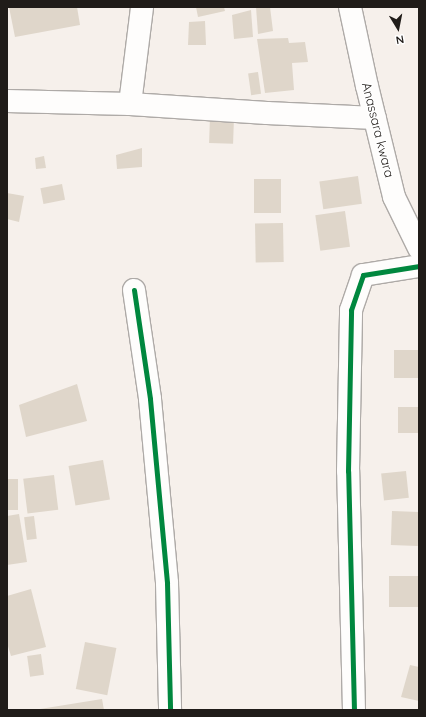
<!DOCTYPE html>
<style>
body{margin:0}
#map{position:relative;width:426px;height:717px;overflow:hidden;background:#f6f0eb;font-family:Quicksand,sans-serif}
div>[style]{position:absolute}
.building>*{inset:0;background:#dfd6ca;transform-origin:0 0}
.roads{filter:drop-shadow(1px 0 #aeaaa7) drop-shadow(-1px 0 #aeaaa7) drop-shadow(0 1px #aeaaa7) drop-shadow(0 -1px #aeaaa7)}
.minor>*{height:22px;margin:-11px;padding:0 11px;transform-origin:11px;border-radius:11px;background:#fefdfc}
.cycleway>*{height:5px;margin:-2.5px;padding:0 2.5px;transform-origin:2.5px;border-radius:2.5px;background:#00873e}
span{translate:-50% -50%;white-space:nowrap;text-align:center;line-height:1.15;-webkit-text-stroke:3px #fff;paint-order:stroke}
.street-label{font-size:13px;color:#201c19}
.frame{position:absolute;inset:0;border:8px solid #201c19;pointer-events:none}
.north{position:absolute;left:378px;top:8px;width:40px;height:40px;-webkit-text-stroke:3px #fff;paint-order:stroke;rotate:170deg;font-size:11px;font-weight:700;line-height:16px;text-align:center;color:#201c19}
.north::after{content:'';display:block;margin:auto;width:14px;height:18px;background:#201c19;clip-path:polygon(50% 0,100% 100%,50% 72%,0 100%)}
</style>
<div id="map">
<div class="building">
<div style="clip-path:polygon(9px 7px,77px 7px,80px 25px,15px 37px)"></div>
<div style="clip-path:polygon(196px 7px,224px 7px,225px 11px,198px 17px)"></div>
<div style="clip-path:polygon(256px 7px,270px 7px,273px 31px,258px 34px)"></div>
<div style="clip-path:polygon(251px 10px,253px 37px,234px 39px,232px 15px)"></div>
<div style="clip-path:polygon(205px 21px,206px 45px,188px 45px,189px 22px)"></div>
<div style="clip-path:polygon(288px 38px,289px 43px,305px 42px,308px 62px,292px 63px,294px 90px,265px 93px,257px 39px)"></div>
<div style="left:258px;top:72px;width:22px;height:10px;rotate:82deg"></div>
<div style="left:210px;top:117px;width:24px;height:26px;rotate:2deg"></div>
<div style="clip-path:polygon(142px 148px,142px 167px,117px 169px,116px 155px)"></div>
<div style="clip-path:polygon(44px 156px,46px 168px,36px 169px,35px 158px)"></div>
<div style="left:358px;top:176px;width:28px;height:39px;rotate:82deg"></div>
<div style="left:254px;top:179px;width:27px;height:34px"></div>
<div style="left:62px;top:184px;width:16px;height:22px;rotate:79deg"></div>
<div style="clip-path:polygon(7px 193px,24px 196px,19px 222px,7px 219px)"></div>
<div style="left:345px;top:211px;width:36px;height:30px;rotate:82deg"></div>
<div style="left:283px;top:223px;width:39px;height:28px;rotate:89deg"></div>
<div style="left:394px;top:350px;width:25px;height:28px"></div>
<div style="clip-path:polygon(77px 384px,87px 421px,26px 437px,19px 405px)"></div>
<div style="left:398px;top:407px;width:21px;height:26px"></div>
<div style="left:103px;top:460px;width:40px;height:35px;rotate:80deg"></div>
<div style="left:406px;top:471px;width:27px;height:25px;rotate:84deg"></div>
<div style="left:54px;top:475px;width:35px;height:31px;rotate:83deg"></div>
<div style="left:7px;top:479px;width:11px;height:31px"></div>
<div style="left:392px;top:511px;width:27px;height:34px;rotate:2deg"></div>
<div style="clip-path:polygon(19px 514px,27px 562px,7px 565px,7px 516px)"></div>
<div style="left:34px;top:516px;width:23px;height:10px;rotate:83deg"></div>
<div style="left:389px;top:576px;width:30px;height:31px"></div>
<div style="clip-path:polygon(31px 589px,46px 647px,11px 656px,7px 643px,7px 596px)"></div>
<div style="left:85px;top:642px;width:32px;height:48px;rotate:11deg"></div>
<div style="left:41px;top:654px;width:21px;height:14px;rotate:82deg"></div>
<div style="clip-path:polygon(410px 665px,419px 667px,419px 701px,401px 697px)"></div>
<div style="clip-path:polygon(102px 699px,104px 710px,40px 710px,40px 709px)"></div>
</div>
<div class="roads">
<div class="minor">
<div style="left:350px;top:7px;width:81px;rotate:77.9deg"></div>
<div style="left:367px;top:86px;width:114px;rotate:76.3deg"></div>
<div style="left:394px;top:197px;width:57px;rotate:63.9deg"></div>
<div style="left:7px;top:101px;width:123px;rotate:1.4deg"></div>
<div style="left:130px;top:104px;width:137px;rotate:3.8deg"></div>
<div style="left:267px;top:113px;width:108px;rotate:2.7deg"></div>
<div style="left:130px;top:104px;width:98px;rotate:-82.9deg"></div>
<div style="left:134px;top:290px;width:110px;rotate:81.6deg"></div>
<div style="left:150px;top:399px;width:185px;rotate:84.7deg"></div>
<div style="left:167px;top:583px;width:127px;rotate:88.6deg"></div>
<div style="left:354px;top:710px;width:239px;rotate:-91.4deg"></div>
<div style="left:348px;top:471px;width:161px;rotate:-88.9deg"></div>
<div style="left:351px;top:310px;width:37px;rotate:-71deg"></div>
<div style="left:363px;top:275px;width:57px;rotate:-9.1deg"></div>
</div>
</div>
<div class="cycleway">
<div style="left:134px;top:290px;width:110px;rotate:81.6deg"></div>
<div style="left:150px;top:399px;width:185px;rotate:84.7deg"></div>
<div style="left:167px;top:583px;width:127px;rotate:88.6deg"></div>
<div style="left:354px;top:710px;width:239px;rotate:-91.4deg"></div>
<div style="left:348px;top:471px;width:161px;rotate:-88.9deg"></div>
<div style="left:351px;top:310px;width:37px;rotate:-71deg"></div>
<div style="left:363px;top:275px;width:57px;rotate:-9.1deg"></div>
</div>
<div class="street-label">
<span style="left:378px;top:130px;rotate:76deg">Anassara kwara</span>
</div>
<div class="frame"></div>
<div class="north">N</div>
</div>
